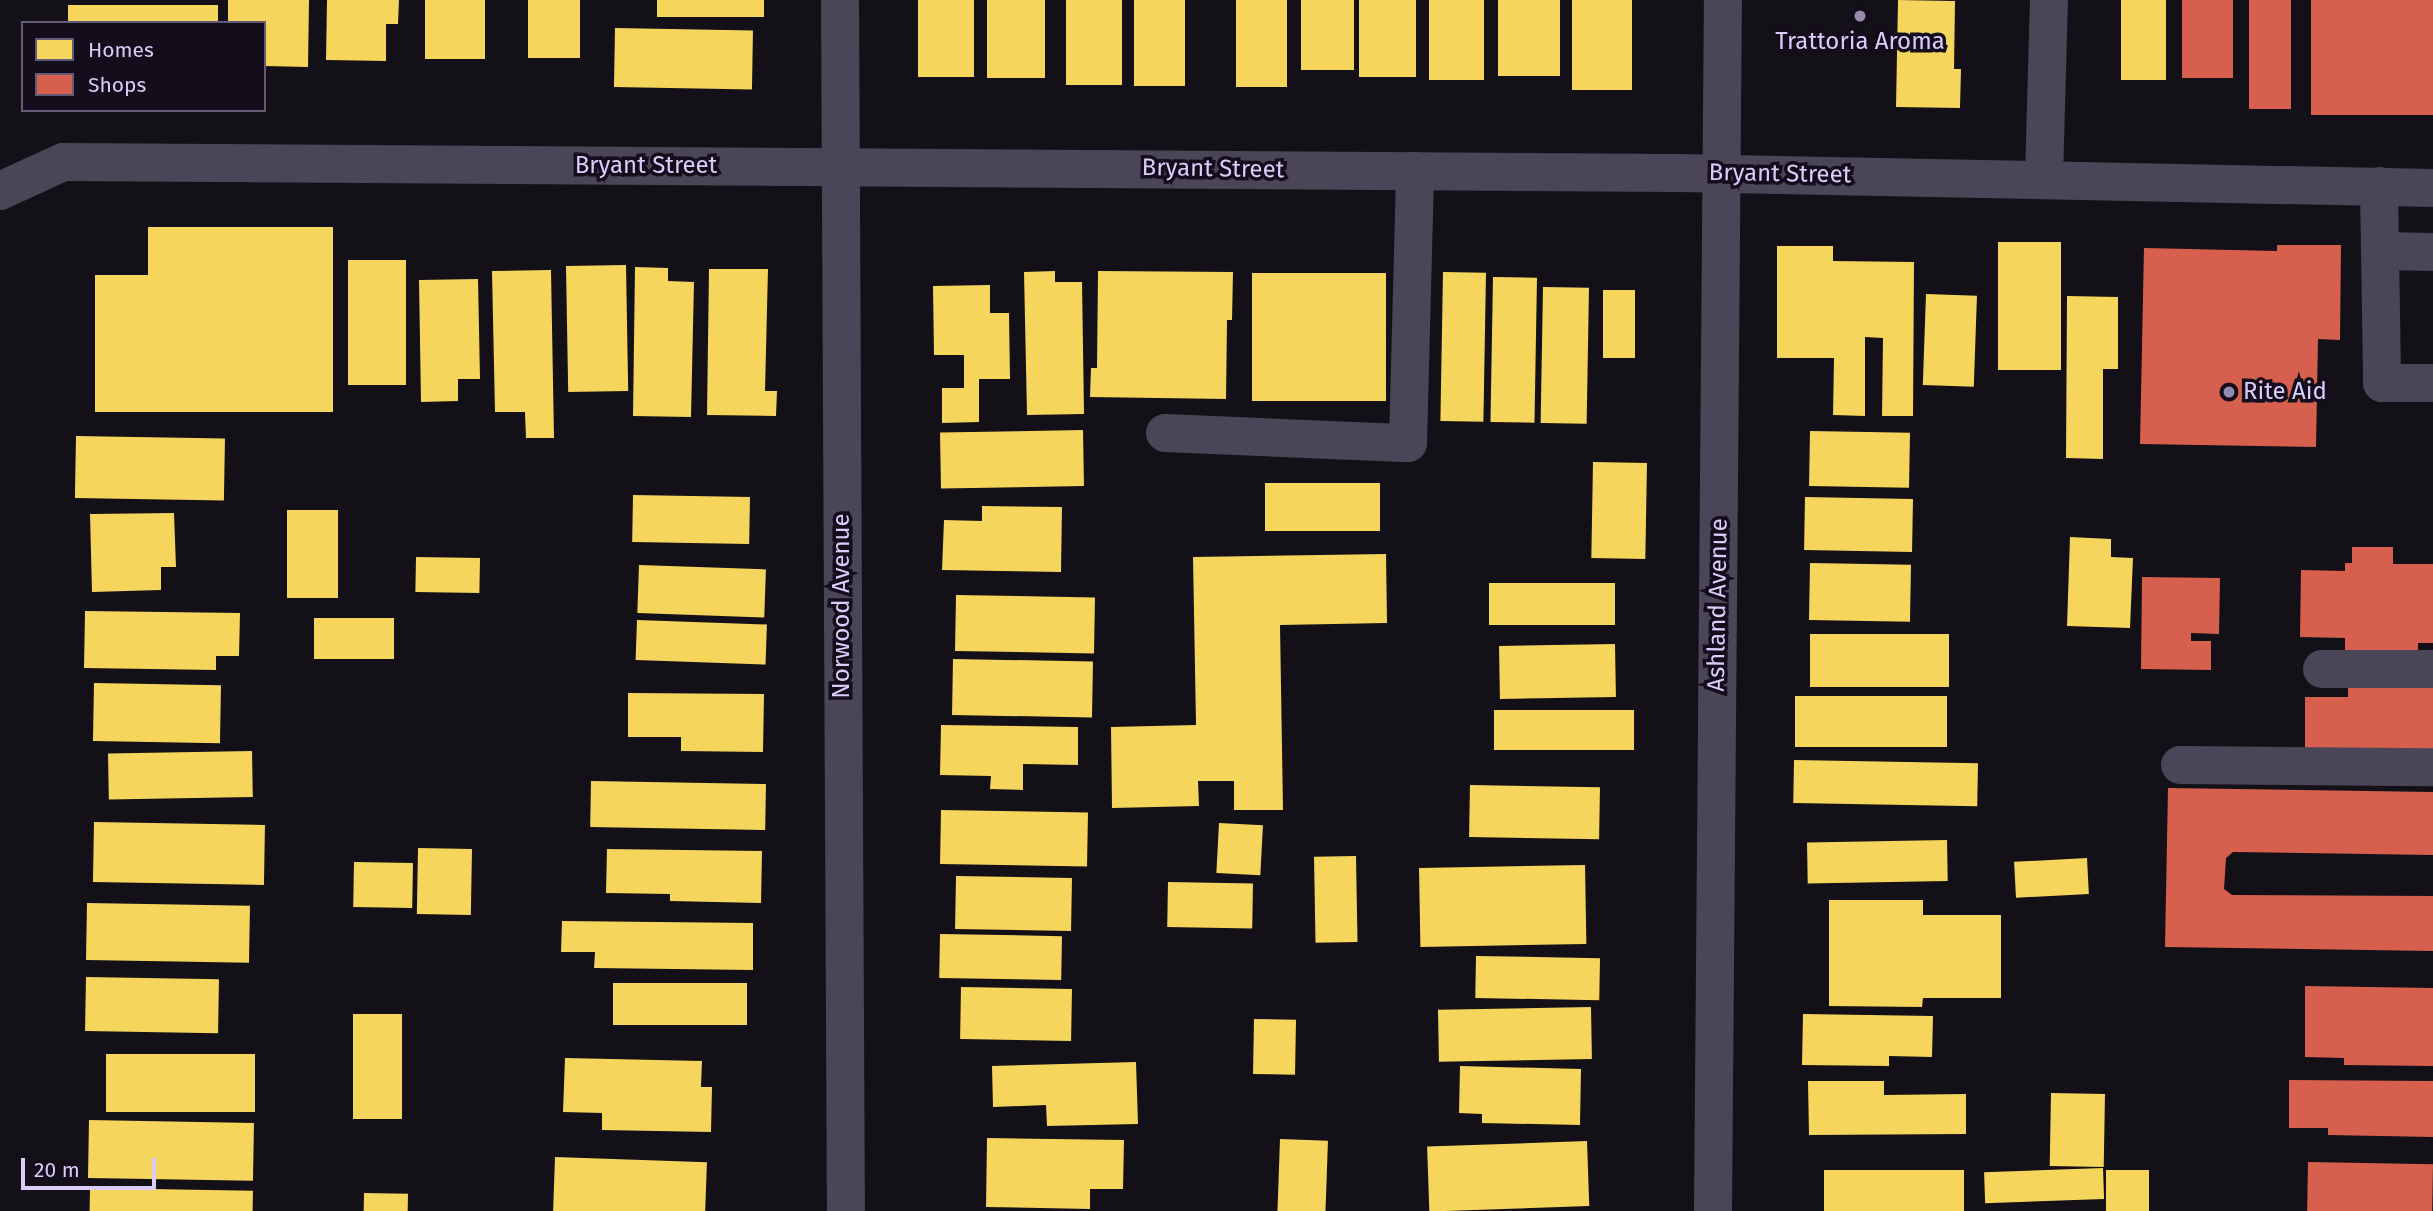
<!DOCTYPE html>
<style>
body{margin:0}
#map{position:relative;width:2433px;height:1211px;overflow:hidden;background:#141018;font-family:"Fira Sans",sans-serif}
div>[style]{position:absolute}
.homes>*{inset:0;background:#f6d55c;transform-origin:0 0}
.shops>*{inset:0;background:#d6604d;transform-origin:0 0}
.minor>*{height:38px;margin:-19px;padding:0 19px;transform-origin:19px;border-radius:19px;background:#4a4658}
.dots>*{width:19px;height:19px;translate:-50% -50%;box-sizing:border-box;border:4px solid #130d1c;border-radius:50%}
span{translate:-50% -50%;white-space:nowrap;text-align:center;line-height:1.15;-webkit-text-stroke:7px #130d1c;paint-order:stroke}
.poi-label{font-size:24px;color:#dbcdfa}
.left{translate:0 -50%;text-align:left}
.street-label{font-size:24px;color:#dbcdfa}
.legend{position:absolute;left:21px;top:21px;width:245px;height:91px;box-sizing:border-box;background:#130d1c;border:2px solid #635a75;margin:0;padding:9px 12px;list-style:none;font-size:21px;color:#dbcdfa}
.legend li{display:flex;align-items:center;gap:14px;height:35px}
.legend b{width:35px;border:2px solid #635a75}
.scale{position:absolute;left:21px;top:1158px;width:135px;height:32px;box-sizing:border-box;border:4px solid #dbcdfa;border-top:0;padding-left:9px;font-size:21px;line-height:24px;white-space:nowrap;color:#dbcdfa;-webkit-text-stroke:5px #130d1c;paint-order:stroke}
</style>
<div id="map">
<div class="homes">
<div style="clip-path:polygon(228px 0,309px 0,308px 67px,264px 66px,264px 23px,228px 23px)"></div>
<div style="clip-path:polygon(327px 0,399px 0,398px 24px,386px 24px,386px 61px,326px 60px)"></div>
<div style="left:425px;top:0;width:60px;height:59px"></div>
<div style="left:528px;top:0;width:52px;height:58px"></div>
<div style="left:657px;top:0;width:107px;height:17px"></div>
<div style="left:918px;top:0;width:56px;height:77px"></div>
<div style="left:987px;top:0;width:58px;height:78px"></div>
<div style="left:1066px;top:0;width:56px;height:85px"></div>
<div style="left:1134px;top:0;width:51px;height:86px"></div>
<div style="left:1236px;top:0;width:51px;height:87px"></div>
<div style="left:1301px;top:0;width:53px;height:70px"></div>
<div style="left:1359px;top:0;width:57px;height:77px"></div>
<div style="left:1429px;top:0;width:55px;height:80px"></div>
<div style="left:1498px;top:0;width:62px;height:76px"></div>
<div style="left:1572px;top:0;width:60px;height:90px"></div>
<div style="clip-path:polygon(1898px 0,1955px 1px,1954px 69px,1961px 69px,1960px 108px,1896px 107px)"></div>
<div style="left:2121px;top:0;width:45px;height:80px"></div>
<div style="left:218px;top:5px;width:18px;height:150px;rotate:90deg"></div>
<div style="left:615px;top:28px;width:138px;height:59px;rotate:1deg"></div>
<div style="clip-path:polygon(148px 227px,333px 227px,333px 412px,95px 412px,95px 275px,148px 275px)"></div>
<div style="left:1998px;top:242px;width:63px;height:128px"></div>
<div style="clip-path:polygon(1777px 246px,1833px 246px,1833px 261px,1914px 262px,1913px 416px,1882px 416px,1883px 338px,1865px 337px,1865px 416px,1833px 415px,1834px 358px,1777px 358px)"></div>
<div style="left:348px;top:260px;width:58px;height:125px"></div>
<div style="left:626px;top:265px;width:126px;height:60px;rotate:89deg"></div>
<div style="clip-path:polygon(635px 267px,668px 268px,668px 281px,694px 282px,691px 417px,633px 416px)"></div>
<div style="clip-path:polygon(709px 269px,768px 269px,765px 391px,777px 391px,776px 416px,707px 415px)"></div>
<div style="clip-path:polygon(551px 270px,554px 438px,526px 438px,525px 412px,495px 412px,492px 271px)"></div>
<div style="clip-path:polygon(1055px 271px,1055px 282px,1082px 282px,1084px 414px,1027px 415px,1024px 272px)"></div>
<div style="clip-path:polygon(1098px 271px,1233px 272px,1232px 320px,1227px 320px,1226px 399px,1090px 397px,1091px 368px,1097px 368px)"></div>
<div style="left:1443px;top:272px;width:43px;height:149px;rotate:1deg"></div>
<div style="left:1252px;top:273px;width:134px;height:128px"></div>
<div style="left:1493px;top:277px;width:44px;height:145px;rotate:1deg"></div>
<div style="clip-path:polygon(478px 279px,480px 379px,458px 379px,458px 401px,421px 402px,419px 280px)"></div>
<div style="clip-path:polygon(990px 285px,990px 313px,1009px 313px,1010px 379px,979px 379px,979px 422px,942px 423px,942px 388px,964px 388px,964px 355px,934px 355px,933px 286px)"></div>
<div style="left:1543px;top:287px;width:46px;height:136px;rotate:1deg"></div>
<div style="left:1603px;top:290px;width:32px;height:68px"></div>
<div style="left:1926px;top:294px;width:51px;height:91px;rotate:2deg"></div>
<div style="clip-path:polygon(2067px 296px,2118px 297px,2118px 369px,2103px 369px,2103px 459px,2066px 458px)"></div>
<div style="left:1083px;top:430px;width:56px;height:143px;rotate:89deg"></div>
<div style="left:1810px;top:431px;width:100px;height:55px;rotate:1deg"></div>
<div style="left:76px;top:436px;width:149px;height:62px;rotate:1deg"></div>
<div style="left:1593px;top:462px;width:54px;height:96px;rotate:1deg"></div>
<div style="left:1380px;top:483px;width:48px;height:115px;rotate:90deg"></div>
<div style="left:633px;top:495px;width:117px;height:47px;rotate:1deg"></div>
<div style="left:1805px;top:497px;width:108px;height:53px;rotate:1deg"></div>
<div style="clip-path:polygon(982px 506px,1062px 507px,1061px 572px,942px 570px,944px 520px,982px 521px)"></div>
<div style="left:287px;top:510px;width:51px;height:88px"></div>
<div style="clip-path:polygon(174px 513px,176px 567px,161px 567px,161px 590px,92px 592px,90px 514px)"></div>
<div style="clip-path:polygon(2070px 537px,2111px 539px,2111px 557px,2133px 558px,2130px 628px,2067px 626px)"></div>
<div style="clip-path:polygon(1386px 554px,1387px 623px,1280px 625px,1283px 810px,1234px 810px,1234px 781px,1198px 781px,1199px 806px,1112px 808px,1111px 727px,1196px 725px,1193px 557px)"></div>
<div style="left:416px;top:557px;width:64px;height:35px;rotate:1deg"></div>
<div style="left:1810px;top:563px;width:101px;height:57px;rotate:1deg"></div>
<div style="left:639px;top:565px;width:127px;height:48px;rotate:2deg"></div>
<div style="left:1489px;top:583px;width:126px;height:42px"></div>
<div style="left:956px;top:595px;width:139px;height:56px;rotate:1deg"></div>
<div style="clip-path:polygon(85px 611px,240px 613px,239px 656px,216px 656px,216px 670px,84px 668px)"></div>
<div style="left:314px;top:618px;width:80px;height:41px"></div>
<div style="left:637px;top:620px;width:130px;height:40px;rotate:2deg"></div>
<div style="left:1949px;top:634px;width:53px;height:139px;rotate:90deg"></div>
<div style="left:1615px;top:644px;width:53px;height:116px;rotate:89deg"></div>
<div style="left:953px;top:659px;width:140px;height:56px;rotate:1deg"></div>
<div style="left:94px;top:683px;width:127px;height:58px;rotate:1deg"></div>
<div style="clip-path:polygon(628px 693px,764px 694px,763px 752px,681px 751px,681px 737px,628px 737px)"></div>
<div style="left:1795px;top:696px;width:152px;height:51px"></div>
<div style="left:1494px;top:710px;width:140px;height:40px"></div>
<div style="clip-path:polygon(941px 725px,1078px 727px,1078px 765px,1023px 764px,1023px 790px,990px 789px,991px 776px,940px 775px)"></div>
<div style="left:252px;top:751px;width:46px;height:144px;rotate:89deg"></div>
<div style="left:1794px;top:760px;width:184px;height:43px;rotate:1deg"></div>
<div style="left:591px;top:781px;width:175px;height:46px;rotate:1deg"></div>
<div style="left:1470px;top:785px;width:130px;height:52px;rotate:1deg"></div>
<div style="left:941px;top:810px;width:147px;height:54px;rotate:1deg"></div>
<div style="left:94px;top:822px;width:171px;height:60px;rotate:1deg"></div>
<div style="left:1219px;top:823px;width:44px;height:50px;rotate:3deg"></div>
<div style="left:1947px;top:840px;width:41px;height:140px;rotate:89deg"></div>
<div style="left:418px;top:848px;width:54px;height:66px;rotate:1deg"></div>
<div style="clip-path:polygon(607px 849px,762px 851px,761px 903px,670px 901px,670px 894px,606px 893px)"></div>
<div style="left:1356px;top:856px;width:86px;height:42px;rotate:89deg"></div>
<div style="left:2087px;top:858px;width:36px;height:73px;rotate:87deg"></div>
<div style="left:354px;top:862px;width:59px;height:45px;rotate:1deg"></div>
<div style="left:1585px;top:865px;width:79px;height:166px;rotate:89deg"></div>
<div style="left:956px;top:876px;width:116px;height:53px;rotate:1deg"></div>
<div style="left:1168px;top:882px;width:85px;height:45px;rotate:1deg"></div>
<div style="clip-path:polygon(1829px 900px,1923px 900px,1923px 915px,2001px 915px,2001px 998px,1923px 998px,1922px 1007px,1829px 1006px)"></div>
<div style="left:87px;top:903px;width:163px;height:57px;rotate:1deg"></div>
<div style="clip-path:polygon(562px 921px,753px 923px,753px 970px,594px 968px,595px 952px,561px 952px)"></div>
<div style="left:940px;top:934px;width:122px;height:44px;rotate:1deg"></div>
<div style="left:1476px;top:956px;width:124px;height:42px;rotate:1deg"></div>
<div style="left:86px;top:977px;width:133px;height:54px;rotate:1deg"></div>
<div style="left:613px;top:983px;width:134px;height:42px"></div>
<div style="left:961px;top:987px;width:111px;height:52px;rotate:1deg"></div>
<div style="left:1591px;top:1007px;width:52px;height:153px;rotate:89deg"></div>
<div style="left:353px;top:1014px;width:49px;height:105px"></div>
<div style="clip-path:polygon(1803px 1014px,1933px 1016px,1932px 1057px,1889px 1056px,1889px 1066px,1802px 1065px)"></div>
<div style="left:1254px;top:1019px;width:42px;height:55px;rotate:1deg"></div>
<div style="left:106px;top:1054px;width:149px;height:58px"></div>
<div style="clip-path:polygon(565px 1058px,702px 1061px,701px 1087px,712px 1087px,711px 1132px,602px 1130px,602px 1113px,563px 1112px)"></div>
<div style="clip-path:polygon(1136px 1062px,1138px 1124px,1047px 1126px,1046px 1105px,993px 1107px,992px 1066px)"></div>
<div style="clip-path:polygon(1460px 1066px,1581px 1069px,1580px 1125px,1482px 1123px,1482px 1114px,1459px 1113px)"></div>
<div style="clip-path:polygon(1808px 1081px,1884px 1081px,1884px 1095px,1966px 1094px,1966px 1134px,1809px 1135px)"></div>
<div style="left:2051px;top:1093px;width:54px;height:73px;rotate:1deg"></div>
<div style="left:89px;top:1120px;width:165px;height:58px;rotate:1deg"></div>
<div style="clip-path:polygon(987px 1138px,1124px 1140px,1123px 1189px,1090px 1189px,1090px 1209px,986px 1207px)"></div>
<div style="left:1280px;top:1139px;width:48px;height:72px;rotate:2deg"></div>
<div style="left:1587px;top:1141px;width:65px;height:160px;rotate:88deg"></div>
<div style="left:555px;top:1157px;width:152px;height:54px;rotate:2deg"></div>
<div style="left:2103px;top:1168px;width:31px;height:119px;rotate:88deg"></div>
<div style="left:1824px;top:1170px;width:140px;height:41px"></div>
<div style="left:2106px;top:1170px;width:43px;height:41px"></div>
<div style="left:90px;top:1188px;width:163px;height:23px;rotate:1deg"></div>
<div style="left:364px;top:1193px;width:44px;height:18px;rotate:1deg"></div>
</div>
<div class="shops">
<div style="left:2182px;top:0;width:51px;height:78px"></div>
<div style="left:2249px;top:0;width:42px;height:109px"></div>
<div style="left:2311px;top:0;width:122px;height:115px"></div>
<div style="clip-path:polygon(2277px 245px,2341px 245px,2340px 340px,2318px 339px,2316px 447px,2140px 444px,2144px 248px,2277px 251px)"></div>
<div style="clip-path:polygon(2352px 547px,2393px 547px,2393px 564px,2433px 564px,2433px 643px,2418px 643px,2418px 658px,2345px 656px,2345px 638px,2300px 637px,2301px 570px,2345px 571px,2345px 563px,2352px 563px)"></div>
<div style="clip-path:polygon(2142px 577px,2220px 578px,2219px 634px,2191px 633px,2191px 641px,2211px 641px,2211px 670px,2141px 669px)"></div>
<div style="clip-path:polygon(2348px 678px,2433px 679px,2433px 759px,2305px 758px,2305px 697px,2348px 697px)"></div>
<div style="clip-path:polygon(2168px 788px,2433px 792px,2433px 855px,2233px 852px,2226px 858px,2224px 889px,2232px 895px,2433px 896px,2433px 951px,2165px 947px)"></div>
<div style="clip-path:polygon(2305px 986px,2433px 988px,2433px 1066px,2344px 1065px,2344px 1058px,2305px 1057px)"></div>
<div style="clip-path:polygon(2289px 1080px,2433px 1081px,2433px 1137px,2328px 1135px,2328px 1128px,2289px 1128px)"></div>
<div style="left:2308px;top:1162px;width:125px;height:49px;rotate:1deg"></div>
</div>
<div class="minor">
<div style="left:840px;top:0;width:1211px;rotate:89.72deg"></div>
<div style="left:2044px;top:178px;width:178px;rotate:-88.4deg"></div>
<div style="left:2379px;top:186px;width:197px;rotate:89.1deg"></div>
<div style="left:2382px;top:383px;width:51px"></div>
<div style="left:0;top:191px;width:69px;rotate:-24.7deg"></div>
<div style="left:63px;top:162px;width:1615px;rotate:0.39deg"></div>
<div style="left:1678px;top:173px;width:755px;rotate:1.14deg"></div>
<div style="left:2381px;top:251px;width:52px;rotate:1.1deg"></div>
<div style="left:1165px;top:433px;width:243px;rotate:2.4deg"></div>
<div style="left:1408px;top:443px;width:272px;rotate:-88.5deg"></div>
<div style="left:2322px;top:669px;width:111px"></div>
<div style="left:2180px;top:765px;width:253px;rotate:0.5deg"></div>
<div style="left:1713px;top:1211px;width:1211px;rotate:-89.53deg"></div>
</div>
<div class="dots">
<div style="left:1860px;top:16px;background:#958bab"></div>
<div style="left:2229px;top:392px;background:#958bab"></div>
</div>
<div class="poi-label">
<span style="left:1860px;top:42px">Trattoria Aroma</span>
<span class="left" style="left:2243px;top:392px">Rite Aid</span>
</div>
<div class="street-label">
<span style="left:646px;top:166px">Bryant Street</span>
<span style="left:1213px;top:169px;rotate:1deg">Bryant Street</span>
<span style="left:1780px;top:174px;rotate:1deg">Bryant Street</span>
<span style="left:1718px;top:605px;rotate:-89deg">Ashland Avenue</span>
<span style="left:842px;top:606px;rotate:-90deg">Norwood Avenue</span>
</div>
<ul class="legend">
<li><b style="height:19px;background:#f6d55c"></b>Homes</li>
<li><b style="height:19px;background:#d6604d"></b>Shops</li>
</ul>
<div class="scale">20 m</div>
</div>
